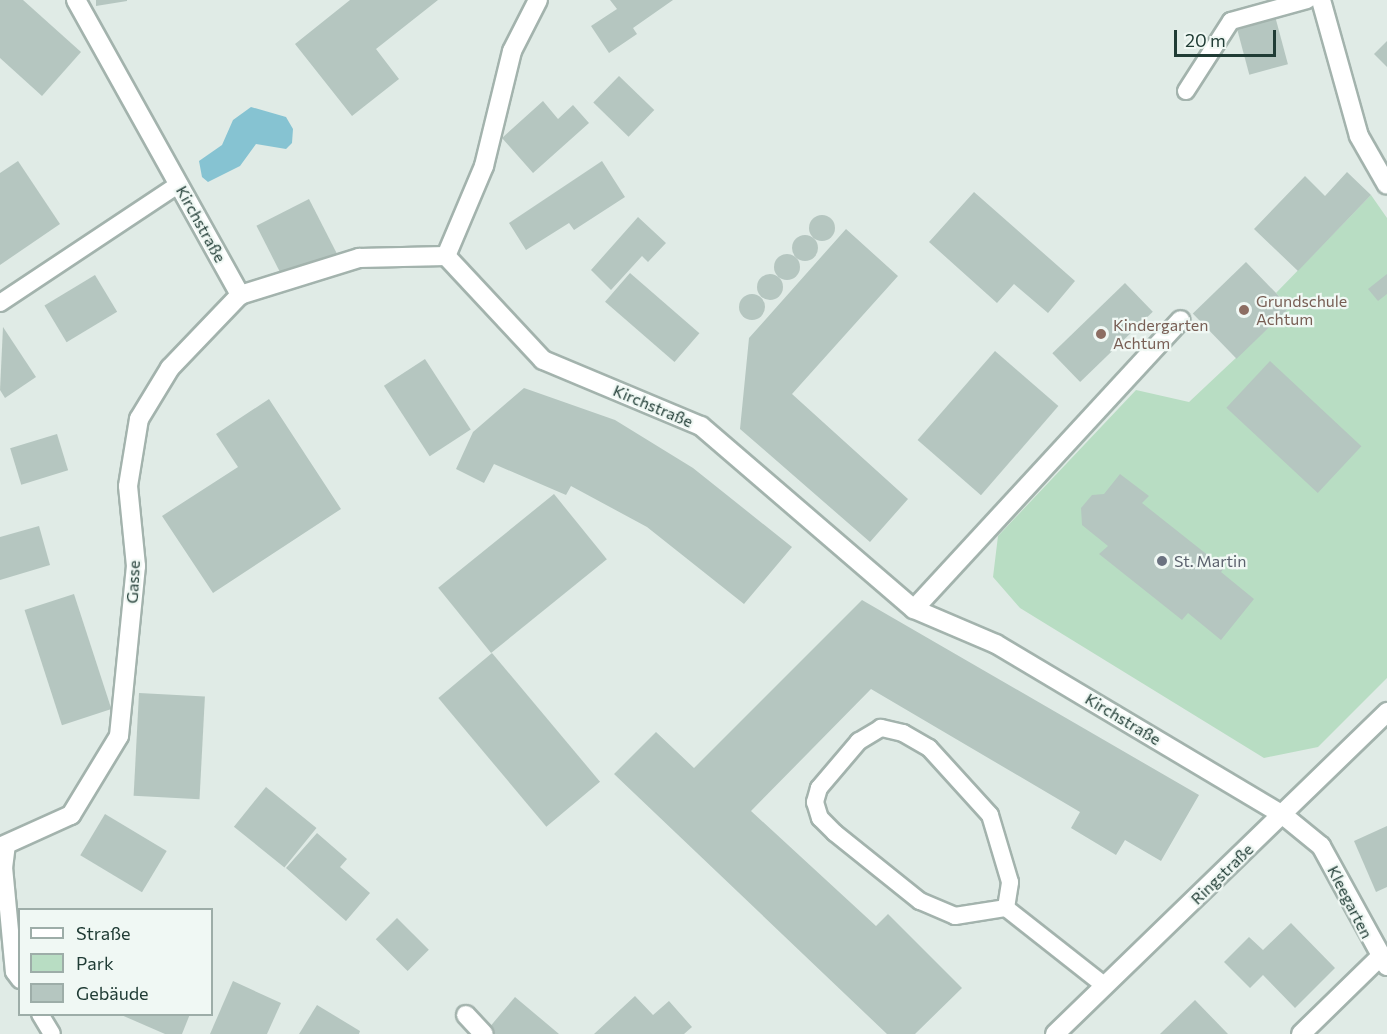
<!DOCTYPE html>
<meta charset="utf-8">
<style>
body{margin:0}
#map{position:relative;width:1387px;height:1034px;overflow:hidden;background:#e0ebe6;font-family:Commissioner,sans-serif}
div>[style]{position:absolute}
.green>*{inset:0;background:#b8ddc3}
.water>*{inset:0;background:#86c3d2}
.building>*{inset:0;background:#b5c6c0;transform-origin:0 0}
.round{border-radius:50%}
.roads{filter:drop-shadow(2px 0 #a3b3ad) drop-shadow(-2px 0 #a3b3ad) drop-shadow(0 2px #a3b3ad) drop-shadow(0 -2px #a3b3ad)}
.lane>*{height:16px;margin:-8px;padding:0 8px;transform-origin:8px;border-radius:8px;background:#fff}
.street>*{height:18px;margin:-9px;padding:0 9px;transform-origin:9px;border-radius:9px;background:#fff}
.secondary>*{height:18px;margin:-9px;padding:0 9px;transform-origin:9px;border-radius:9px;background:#fff}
.dots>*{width:16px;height:16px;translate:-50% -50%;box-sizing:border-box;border:3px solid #f0f8f4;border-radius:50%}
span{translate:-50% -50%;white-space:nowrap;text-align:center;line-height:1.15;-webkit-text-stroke:4.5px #f0f8f4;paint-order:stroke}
.street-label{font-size:16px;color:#203c35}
.education-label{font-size:16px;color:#785e54}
.left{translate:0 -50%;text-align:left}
.worship-label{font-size:16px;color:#5b616d}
.legend{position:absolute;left:18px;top:908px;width:195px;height:108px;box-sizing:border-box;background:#f0f8f4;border:2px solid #9dada8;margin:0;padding:8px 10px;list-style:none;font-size:18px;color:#203c35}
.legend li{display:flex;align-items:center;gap:12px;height:30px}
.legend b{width:30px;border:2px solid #9dada8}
.scale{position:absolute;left:1174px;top:30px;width:102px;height:27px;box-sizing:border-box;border:3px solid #203c35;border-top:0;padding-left:8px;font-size:18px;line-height:21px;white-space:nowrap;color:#203c35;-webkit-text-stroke:4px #f0f8f4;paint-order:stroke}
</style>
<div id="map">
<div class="green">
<div style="clip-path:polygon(1371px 195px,1387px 218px,1387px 678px,1318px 747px,1264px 758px,1020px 608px,993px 577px,998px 536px,1136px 390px,1189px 402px,1290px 307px,1276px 293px)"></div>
</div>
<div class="water">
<div style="clip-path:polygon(251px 107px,286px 117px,293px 129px,292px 143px,286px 149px,256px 144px,240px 166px,208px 182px,202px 177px,199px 161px,222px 145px,233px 120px)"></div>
</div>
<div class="building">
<div style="clip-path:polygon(0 0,23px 0,81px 52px,42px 96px,0 58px)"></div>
<div style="clip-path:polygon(96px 0,127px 0,127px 1px,96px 6px)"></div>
<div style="clip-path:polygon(350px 0,438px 0,376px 49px,399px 79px,352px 116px,295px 44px)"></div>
<div style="clip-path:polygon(610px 0,673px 0,633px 28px,637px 34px,609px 53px,591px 26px,617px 9px)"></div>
<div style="left:1275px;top:16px;width:50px;height:40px;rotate:75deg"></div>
<div style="clip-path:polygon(1387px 41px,1387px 67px,1374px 54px)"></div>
<div style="left:619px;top:76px;width:49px;height:37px;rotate:44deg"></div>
<div style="clip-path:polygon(543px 101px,558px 119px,573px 105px,589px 123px,533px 173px,502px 138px)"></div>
<div style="clip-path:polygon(18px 161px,60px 224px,0 265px,0 173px)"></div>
<div style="clip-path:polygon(602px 161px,625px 197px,574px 230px,569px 223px,526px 250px,509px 223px)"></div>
<div style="clip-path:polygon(1347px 172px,1371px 195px,1298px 271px,1254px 229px,1305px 176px,1325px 196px)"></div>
<div style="clip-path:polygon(974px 192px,1075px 281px,1048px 313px,1014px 284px,997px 303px,929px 242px)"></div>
<div style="left:309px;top:199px;width:61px;height:59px;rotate:63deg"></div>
<div class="round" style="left:809px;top:215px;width:26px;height:26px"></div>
<div style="clip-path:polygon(638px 217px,666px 243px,648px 262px,642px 256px,611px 290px,591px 270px)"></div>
<div style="clip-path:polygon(846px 229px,898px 276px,792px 394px,908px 499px,870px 542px,740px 429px,749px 338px)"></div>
<div class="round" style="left:792px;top:235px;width:26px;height:26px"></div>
<div class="round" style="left:774px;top:254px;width:26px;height:26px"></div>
<div style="left:1246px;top:262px;width:63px;height:74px;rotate:46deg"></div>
<div style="left:630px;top:273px;width:92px;height:38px;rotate:41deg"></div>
<div class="round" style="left:757px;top:274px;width:26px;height:26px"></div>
<div style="clip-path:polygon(1387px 274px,1387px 294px,1378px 301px,1368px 289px)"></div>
<div style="left:95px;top:275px;width:43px;height:59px;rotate:59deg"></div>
<div style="left:1125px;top:283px;width:40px;height:101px;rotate:46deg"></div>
<div class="round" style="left:739px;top:294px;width:26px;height:26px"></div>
<div style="clip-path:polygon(3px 327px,36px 377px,5px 398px,0 390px)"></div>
<div style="left:995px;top:351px;width:84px;height:118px;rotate:41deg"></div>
<div style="left:425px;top:359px;width:84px;height:49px;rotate:57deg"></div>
<div style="left:1270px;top:361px;width:125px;height:64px;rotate:43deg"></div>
<div style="clip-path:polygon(524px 388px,615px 420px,693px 468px,792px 547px,744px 604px,647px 527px,571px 486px,566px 495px,494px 464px,484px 483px,456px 469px,473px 432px)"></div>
<div style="clip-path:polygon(269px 399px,341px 509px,213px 593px,162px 516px,238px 467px,216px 434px)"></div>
<div style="left:57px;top:434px;width:38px;height:49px;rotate:73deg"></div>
<div style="clip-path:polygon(1120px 474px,1149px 496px,1142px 503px,1224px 568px,1221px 572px,1254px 599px,1221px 640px,1188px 613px,1182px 620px,1099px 554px,1108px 546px,1082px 525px,1081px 508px,1092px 495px,1104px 494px)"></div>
<div style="left:554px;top:494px;width:84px;height:149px;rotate:51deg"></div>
<div style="clip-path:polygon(39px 526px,50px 565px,0 580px,0 537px)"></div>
<div style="left:74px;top:594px;width:121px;height:52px;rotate:72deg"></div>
<div style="clip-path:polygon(862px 600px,1199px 795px,1161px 861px,1125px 840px,1116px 855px,1071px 828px,1080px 812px,871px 689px,751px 811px,876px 926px,888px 914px,962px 988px,915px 1034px,887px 1034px,614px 774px,656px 732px,694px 768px)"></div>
<div style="left:492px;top:653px;width:168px;height:70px;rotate:50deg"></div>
<div style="left:139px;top:693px;width:66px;height:103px;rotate:3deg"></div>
<div style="left:266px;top:787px;width:65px;height:51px;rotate:39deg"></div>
<div style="left:105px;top:814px;width:72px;height:48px;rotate:31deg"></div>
<div style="clip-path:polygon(1387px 826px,1387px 887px,1376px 892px,1354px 841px)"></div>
<div style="clip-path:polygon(317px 833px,347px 859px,340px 867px,370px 893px,346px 921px,286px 868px)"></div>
<div style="left:397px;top:918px;width:45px;height:30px;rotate:45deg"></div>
<div style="clip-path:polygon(1291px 923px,1335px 968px,1295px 1008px,1263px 975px,1250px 988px,1224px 962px,1249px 937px,1263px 950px)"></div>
<div style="clip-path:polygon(233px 981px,281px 1003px,267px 1034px,210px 1034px)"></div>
<div style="clip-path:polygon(635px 996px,653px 1015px,669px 1001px,692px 1027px,684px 1034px,594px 1034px)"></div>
<div style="clip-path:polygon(515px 997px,559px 1034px,494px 1034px,488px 1029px)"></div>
<div style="clip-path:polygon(1195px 1000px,1228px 1034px,1160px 1034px)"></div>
<div style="clip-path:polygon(317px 1005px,360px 1031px,359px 1034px,299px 1034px)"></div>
<div style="clip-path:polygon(119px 1014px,190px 1014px,182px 1034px,165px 1034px)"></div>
</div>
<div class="roads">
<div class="lane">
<div style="left:1186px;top:91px;width:83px;rotate:-57.3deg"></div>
<div style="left:1231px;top:21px;width:79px;rotate:-15.4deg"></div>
<div style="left:0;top:303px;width:215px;rotate:-33.6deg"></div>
<div style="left:7px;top:844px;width:23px;rotate:97deg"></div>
<div style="left:4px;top:867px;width:105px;rotate:84.6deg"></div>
<div style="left:14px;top:972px;width:10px;rotate:53deg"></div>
<div style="left:1006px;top:908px;width:26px;rotate:-81deg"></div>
<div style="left:1010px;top:882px;width:70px;rotate:-106.6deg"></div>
<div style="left:990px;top:815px;width:91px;rotate:-132.3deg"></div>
<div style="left:929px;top:748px;width:30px;rotate:-150deg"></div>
<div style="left:903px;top:733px;width:23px;rotate:-167deg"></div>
<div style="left:881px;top:728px;width:26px;rotate:149deg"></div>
<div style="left:859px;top:741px;width:62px;rotate:130.4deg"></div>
<div style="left:819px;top:788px;width:15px;rotate:106deg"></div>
<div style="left:815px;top:802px;width:17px;rotate:73deg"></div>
<div style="left:820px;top:818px;width:21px;rotate:45deg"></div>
<div style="left:835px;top:833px;width:109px;rotate:38.7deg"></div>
<div style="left:920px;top:901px;width:38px;rotate:23deg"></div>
<div style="left:955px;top:916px;width:52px;rotate:-8.9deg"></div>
<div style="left:1006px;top:908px;width:126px;rotate:38.2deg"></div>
<div style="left:40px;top:1014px;width:23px;rotate:59deg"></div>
</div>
<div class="street">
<div style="left:76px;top:0;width:338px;rotate:60.9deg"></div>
<div style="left:1321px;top:0;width:141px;rotate:74.4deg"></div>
<div style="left:1359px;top:136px;width:56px;rotate:60.3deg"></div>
<div style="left:446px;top:256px;width:98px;rotate:-67.1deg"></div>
<div style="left:484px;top:166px;width:118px;rotate:-76.3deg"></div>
<div style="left:512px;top:51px;width:57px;rotate:-63deg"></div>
<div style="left:914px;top:609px;width:393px;rotate:-47.3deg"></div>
<div style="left:0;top:847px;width:78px;rotate:-24.3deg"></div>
<div style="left:71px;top:815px;width:92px;rotate:-58.7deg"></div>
<div style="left:119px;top:736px;width:171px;rotate:-84.3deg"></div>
<div style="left:136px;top:566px;width:80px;rotate:-95.7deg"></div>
<div style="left:128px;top:486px;width:68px;rotate:-80.7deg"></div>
<div style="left:139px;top:419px;width:60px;rotate:-58.7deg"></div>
<div style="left:170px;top:368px;width:101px;rotate:-46.2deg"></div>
<div style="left:240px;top:295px;width:125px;rotate:-17.3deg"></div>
<div style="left:359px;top:258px;width:87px;rotate:-1.3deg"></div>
<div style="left:446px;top:256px;width:142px;rotate:47deg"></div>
<div style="left:543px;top:360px;width:171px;rotate:22.7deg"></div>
<div style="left:701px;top:426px;width:281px;rotate:40.7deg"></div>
<div style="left:914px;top:609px;width:89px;rotate:23.1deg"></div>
<div style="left:996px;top:644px;width:334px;rotate:30.8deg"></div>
<div style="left:1283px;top:815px;width:49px;rotate:39.2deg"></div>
<div style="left:1321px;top:846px;width:137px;rotate:61.2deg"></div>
<div style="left:466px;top:1015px;width:26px;rotate:47deg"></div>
<div style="left:1301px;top:1034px;width:109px;rotate:-44.3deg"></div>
</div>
<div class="secondary">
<div style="left:1055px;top:1034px;width:463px;rotate:-44.1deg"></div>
</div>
</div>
<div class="dots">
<div style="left:1244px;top:310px;background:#8d6e63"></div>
<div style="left:1101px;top:334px;background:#8d6e63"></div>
<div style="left:1162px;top:561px;background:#6b7280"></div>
</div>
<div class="street-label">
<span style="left:201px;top:224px;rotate:61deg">Kirchstraße</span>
<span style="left:653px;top:406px;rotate:23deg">Kirchstraße</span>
<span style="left:133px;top:582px;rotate:-87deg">Gasse</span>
<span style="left:1123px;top:719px;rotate:31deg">Kirchstraße</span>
<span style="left:1222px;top:874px;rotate:-44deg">Ringstraße</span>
<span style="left:1350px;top:902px;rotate:63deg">Kleegarten</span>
</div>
<div class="education-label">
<span class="left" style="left:1256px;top:310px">Grundschule<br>Achtum</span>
<span class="left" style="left:1113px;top:334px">Kindergarten<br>Achtum</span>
</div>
<div class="worship-label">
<span class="left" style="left:1174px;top:561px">St. Martin</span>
</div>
<ul class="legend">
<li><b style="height:8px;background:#fff"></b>Straße</li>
<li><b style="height:16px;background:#b8ddc3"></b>Park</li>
<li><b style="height:16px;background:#b5c6c0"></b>Gebäude</li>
</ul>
<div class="scale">20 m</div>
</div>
